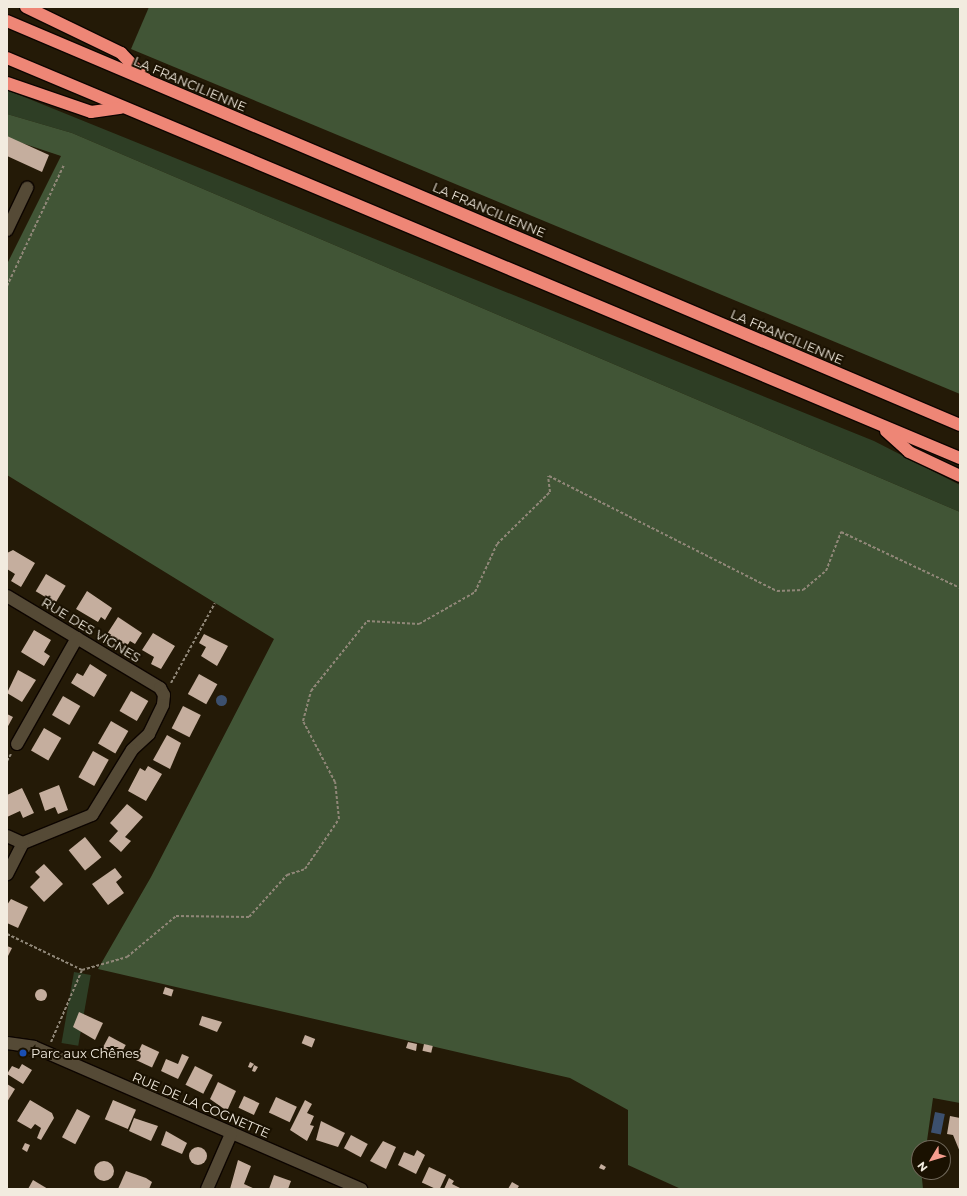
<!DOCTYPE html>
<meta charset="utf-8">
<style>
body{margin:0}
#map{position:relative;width:967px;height:1196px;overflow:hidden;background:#241a07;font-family:Montserrat,sans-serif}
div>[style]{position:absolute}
.green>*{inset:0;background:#2e3e25;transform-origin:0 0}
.forest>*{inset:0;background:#415536}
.water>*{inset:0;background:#3c506e;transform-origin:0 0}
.round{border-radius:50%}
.building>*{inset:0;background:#c5ae9e;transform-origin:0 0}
.path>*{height:2px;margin-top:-1px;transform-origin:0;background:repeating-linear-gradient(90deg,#908778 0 3px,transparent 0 5px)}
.roads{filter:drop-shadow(1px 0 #0d0500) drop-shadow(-1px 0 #0d0500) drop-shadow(0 1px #0d0500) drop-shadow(0 -1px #0d0500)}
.minor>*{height:12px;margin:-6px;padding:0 6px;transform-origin:6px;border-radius:6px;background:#554a36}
.highway>*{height:12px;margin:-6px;padding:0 6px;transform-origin:6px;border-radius:6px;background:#ee8676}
.dots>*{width:11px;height:11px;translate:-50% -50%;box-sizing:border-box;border:2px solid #1a1101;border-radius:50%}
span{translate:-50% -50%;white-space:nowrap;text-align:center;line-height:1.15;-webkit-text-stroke:4px #1a1101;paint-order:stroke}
.street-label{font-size:13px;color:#f2ebdf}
.poi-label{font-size:13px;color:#f2ebdf}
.left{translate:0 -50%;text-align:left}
.frame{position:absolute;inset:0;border:8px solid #f2ebdf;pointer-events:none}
.north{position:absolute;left:911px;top:1140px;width:40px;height:40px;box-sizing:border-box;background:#1a1101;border:1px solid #70685a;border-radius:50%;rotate:232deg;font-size:11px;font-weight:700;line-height:16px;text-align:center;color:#f2ebdf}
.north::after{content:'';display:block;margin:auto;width:14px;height:18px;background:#f59d8e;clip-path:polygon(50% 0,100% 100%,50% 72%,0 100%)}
</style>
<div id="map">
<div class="green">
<div style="clip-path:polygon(7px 90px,874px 441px,960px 485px,960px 512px,72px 133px,7px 114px)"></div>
<div style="left:74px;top:972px;width:17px;height:72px;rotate:10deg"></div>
</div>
<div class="forest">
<div style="clip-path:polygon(149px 7px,960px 7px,960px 394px,131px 49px)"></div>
<div style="clip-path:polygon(7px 114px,72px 133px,960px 512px,960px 1103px,933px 1098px,926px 1148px,919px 1148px,923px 1189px,681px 1189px,628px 1165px,628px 1110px,570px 1078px,98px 969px,151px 877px,274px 639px,7px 475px,7px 264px,61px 156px,7px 138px)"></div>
</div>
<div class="water">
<div class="round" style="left:215.5px;top:694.5px;width:11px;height:11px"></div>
<div style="left:935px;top:1112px;width:10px;height:21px;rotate:11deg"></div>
</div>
<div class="building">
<div style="clip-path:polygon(7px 136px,49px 155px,42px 172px,7px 156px)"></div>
<div style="clip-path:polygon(13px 550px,35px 563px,21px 587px,11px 581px,15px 574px,7px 569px,7px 553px)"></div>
<div style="left:46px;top:574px;width:23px;height:20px;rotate:31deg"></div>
<div style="clip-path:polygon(87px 591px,112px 608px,105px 620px,101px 617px,98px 622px,76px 609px)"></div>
<div style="clip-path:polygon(118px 617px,142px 633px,135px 644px,130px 641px,127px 646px,107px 634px)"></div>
<div style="clip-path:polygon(34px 630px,51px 640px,44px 652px,50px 656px,44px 666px,21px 652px)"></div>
<div style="clip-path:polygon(153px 633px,175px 646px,161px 669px,151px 664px,154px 657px,142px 650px)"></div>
<div style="clip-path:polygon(204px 634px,228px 646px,217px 666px,201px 656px,206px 647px,199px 643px)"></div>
<div style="clip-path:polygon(90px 664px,107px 675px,94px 697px,71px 683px,77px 673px,83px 676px)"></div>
<div style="clip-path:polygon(18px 670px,36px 680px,22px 702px,7px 693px)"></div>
<div style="left:199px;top:674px;width:21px;height:23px;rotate:29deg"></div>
<div style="left:131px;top:691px;width:20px;height:23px;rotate:30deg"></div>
<div style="left:63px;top:696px;width:20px;height:22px;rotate:30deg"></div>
<div style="left:183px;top:706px;width:20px;height:25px;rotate:27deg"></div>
<div style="clip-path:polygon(7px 714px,13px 717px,7px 728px)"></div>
<div style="left:111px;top:721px;width:20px;height:26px;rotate:30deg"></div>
<div style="left:44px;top:728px;width:20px;height:26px;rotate:30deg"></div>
<div style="clip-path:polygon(167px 735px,181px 743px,170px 769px,153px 760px)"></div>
<div style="left:93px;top:751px;width:18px;height:30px;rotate:29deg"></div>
<div style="clip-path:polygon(148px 766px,162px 774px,146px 801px,128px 791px,140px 768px,145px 771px)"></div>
<div style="clip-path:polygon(59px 785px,68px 810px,58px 814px,55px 807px,45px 811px,39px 793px)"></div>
<div style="clip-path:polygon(22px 788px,34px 813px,23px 818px,20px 811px,7px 817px,7px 795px)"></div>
<div style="clip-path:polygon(127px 804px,143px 817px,125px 837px,131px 841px,121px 852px,109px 841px,118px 831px,110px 823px)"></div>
<div style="left:85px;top:837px;width:26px;height:21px;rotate:51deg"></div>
<div style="clip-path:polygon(44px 864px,63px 884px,44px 902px,30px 887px,40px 877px,35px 872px)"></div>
<div style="clip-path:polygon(115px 868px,122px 877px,116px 882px,124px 893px,108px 905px,92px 884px)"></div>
<div style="clip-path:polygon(11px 899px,28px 907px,18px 928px,7px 923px,7px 905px)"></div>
<div style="clip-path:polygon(7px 946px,12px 948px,7px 958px)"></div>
<div style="left:165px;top:987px;width:9px;height:7px;rotate:18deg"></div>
<div class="round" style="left:35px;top:989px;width:12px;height:12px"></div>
<div style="clip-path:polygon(79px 1012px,103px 1023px,95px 1040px,73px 1027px)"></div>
<div style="clip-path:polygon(202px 1016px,222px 1022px,217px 1032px,199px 1025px)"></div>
<div style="left:305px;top:1035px;width:11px;height:9px;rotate:22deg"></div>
<div style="left:109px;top:1036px;width:19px;height:14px;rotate:28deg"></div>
<div style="clip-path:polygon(408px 1042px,417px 1044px,416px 1051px,406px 1048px)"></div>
<div style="left:142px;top:1044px;width:19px;height:17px;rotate:25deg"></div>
<div style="left:424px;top:1044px;width:9px;height:7px;rotate:13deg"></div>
<div style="clip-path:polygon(182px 1054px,189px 1057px,178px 1079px,161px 1071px,166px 1059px,178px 1064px)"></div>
<div style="clip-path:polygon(250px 1062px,254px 1064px,251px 1068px,248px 1067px)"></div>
<div style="clip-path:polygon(22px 1064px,32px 1070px,23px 1084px,7px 1074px,12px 1066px,19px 1069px)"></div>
<div style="clip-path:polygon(254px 1065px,258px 1067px,255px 1072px,252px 1071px)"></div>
<div style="left:195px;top:1066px;width:20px;height:21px;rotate:27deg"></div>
<div style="clip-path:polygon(218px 1082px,236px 1091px,227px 1111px,210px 1099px)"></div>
<div style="clip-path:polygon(7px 1084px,15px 1089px,7px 1102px)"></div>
<div style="left:244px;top:1096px;width:17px;height:13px;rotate:25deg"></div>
<div style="left:276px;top:1097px;width:23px;height:17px;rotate:25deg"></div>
<div style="clip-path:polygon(30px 1100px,52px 1113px,54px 1118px,41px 1140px,37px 1138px,41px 1128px,35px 1124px,31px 1129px,17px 1121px)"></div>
<div style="left:113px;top:1100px;width:25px;height:21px;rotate:23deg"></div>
<div style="clip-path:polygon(305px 1100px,312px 1104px,307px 1113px,314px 1116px,310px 1125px,314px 1126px,307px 1141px,290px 1130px)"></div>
<div style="left:77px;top:1109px;width:15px;height:32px;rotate:28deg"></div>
<div style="clip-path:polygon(950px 1116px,960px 1118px,960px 1152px,953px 1135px,947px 1134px)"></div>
<div style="clip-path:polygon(134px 1118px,158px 1126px,151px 1141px,129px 1131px)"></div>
<div style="clip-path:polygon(321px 1121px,345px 1133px,338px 1147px,316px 1140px)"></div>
<div style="clip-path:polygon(166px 1131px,187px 1143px,182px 1154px,161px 1145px)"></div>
<div style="left:351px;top:1135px;width:19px;height:15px;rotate:28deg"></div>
<div style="clip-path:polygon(383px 1141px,396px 1147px,386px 1169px,370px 1161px)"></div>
<div style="clip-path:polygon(25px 1143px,30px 1145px,27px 1152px,22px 1149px)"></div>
<div class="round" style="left:189px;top:1147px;width:18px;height:18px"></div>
<div style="clip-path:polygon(417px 1150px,425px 1155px,416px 1174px,398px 1165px,404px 1152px,414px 1156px)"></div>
<div style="clip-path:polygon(238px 1160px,251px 1166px,244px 1184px,255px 1189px,230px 1189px)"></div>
<div class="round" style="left:94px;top:1161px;width:20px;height:20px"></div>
<div style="clip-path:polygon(601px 1164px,606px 1167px,604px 1170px,599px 1168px)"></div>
<div style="left:429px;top:1167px;width:19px;height:17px;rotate:25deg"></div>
<div style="clip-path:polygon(126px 1171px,146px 1178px,152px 1182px,149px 1189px,118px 1189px)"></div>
<div style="clip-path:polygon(274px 1175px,291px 1181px,288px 1189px,269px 1189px)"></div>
<div style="clip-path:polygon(449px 1178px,454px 1181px,452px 1184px,462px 1189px,444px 1189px)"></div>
<div style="clip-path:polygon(33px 1180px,48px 1189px,28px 1189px)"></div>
<div style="clip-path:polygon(512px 1182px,519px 1186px,517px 1189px,508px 1189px)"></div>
</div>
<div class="path">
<div style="left:7px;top:286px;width:134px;rotate:-64.8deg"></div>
<div style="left:549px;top:476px;width:255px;rotate:26.8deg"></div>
<div style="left:777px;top:591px;width:26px;rotate:-2deg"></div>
<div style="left:803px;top:590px;width:30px;rotate:-40deg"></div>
<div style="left:826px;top:571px;width:42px;rotate:-69deg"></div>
<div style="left:841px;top:532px;width:132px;rotate:25.2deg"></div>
<div style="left:171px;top:683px;width:91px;rotate:-61.2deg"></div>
<div style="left:7px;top:761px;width:8px;rotate:-60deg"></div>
<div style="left:7px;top:934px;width:83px;rotate:25.6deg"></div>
<div style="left:51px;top:1042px;width:78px;rotate:-66.7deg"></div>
<div style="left:82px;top:970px;width:47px;rotate:-16.1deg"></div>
<div style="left:127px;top:957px;width:64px;rotate:-39.9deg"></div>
<div style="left:176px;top:916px;width:73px;rotate:0.8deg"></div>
<div style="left:249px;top:917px;width:57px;rotate:-47.9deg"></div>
<div style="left:287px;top:875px;width:19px;rotate:-18deg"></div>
<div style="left:305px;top:869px;width:60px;rotate:-55.8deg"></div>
<div style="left:339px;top:819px;width:37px;rotate:-96deg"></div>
<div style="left:335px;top:782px;width:69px;rotate:-117.7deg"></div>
<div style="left:303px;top:721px;width:31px;rotate:-75deg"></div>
<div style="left:311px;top:691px;width:90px;rotate:-51.3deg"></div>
<div style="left:367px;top:621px;width:52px;rotate:3.3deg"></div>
<div style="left:419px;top:624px;width:64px;rotate:-29.7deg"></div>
<div style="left:475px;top:592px;width:53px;rotate:-65.4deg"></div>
<div style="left:497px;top:544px;width:74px;rotate:-44.5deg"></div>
<div style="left:550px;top:492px;width:16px;rotate:-97deg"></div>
</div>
<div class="roads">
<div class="minor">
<div style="left:7px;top:230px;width:47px;rotate:-64.5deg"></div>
<div style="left:7px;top:596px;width:179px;rotate:31deg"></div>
<div style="left:160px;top:688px;width:8px;rotate:60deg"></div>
<div style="left:164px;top:695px;width:10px;rotate:96deg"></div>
<div style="left:163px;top:705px;width:32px;rotate:116deg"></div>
<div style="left:149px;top:734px;width:23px;rotate:137deg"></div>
<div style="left:132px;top:750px;width:76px;rotate:121.6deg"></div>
<div style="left:92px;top:815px;width:74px;rotate:157.9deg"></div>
<div style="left:23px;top:843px;width:35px;rotate:117deg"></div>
<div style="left:17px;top:744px;width:122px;rotate:-60.5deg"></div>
<div style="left:7px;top:836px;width:17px;rotate:24deg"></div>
<div style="left:7px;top:1043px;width:27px;rotate:8deg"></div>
<div style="left:34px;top:1047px;width:357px;rotate:23.5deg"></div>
<div style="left:207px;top:1189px;width:60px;rotate:-66.4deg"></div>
</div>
<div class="highway">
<div style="left:26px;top:7px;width:106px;rotate:25.8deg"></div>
<div style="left:121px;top:53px;width:35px;rotate:46deg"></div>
<div style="left:7px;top:21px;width:1035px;rotate:22.97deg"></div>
<div style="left:7px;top:58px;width:1034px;rotate:22.77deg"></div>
<div style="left:7px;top:83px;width:89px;rotate:19deg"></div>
<div style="left:91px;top:112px;width:30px;rotate:-8deg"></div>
<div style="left:886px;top:431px;width:31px;rotate:42deg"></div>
<div style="left:909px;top:452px;width:56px;rotate:25.2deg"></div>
</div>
</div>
<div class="dots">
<div style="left:23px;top:1053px;background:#1a4fb4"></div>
</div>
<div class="street-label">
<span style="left:190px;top:84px;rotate:23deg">LA FRANCILIENNE</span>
<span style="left:489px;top:210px;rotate:23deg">LA FRANCILIENNE</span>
<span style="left:787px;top:337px;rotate:23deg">LA FRANCILIENNE</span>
<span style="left:91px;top:630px;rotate:31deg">RUE DES VIGNES</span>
<span style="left:201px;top:1105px;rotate:23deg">RUE DE LA COGNETTE</span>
</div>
<div class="poi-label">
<span class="left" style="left:31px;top:1053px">Parc aux Chênes</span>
</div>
<div class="frame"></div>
<div class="north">N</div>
</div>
